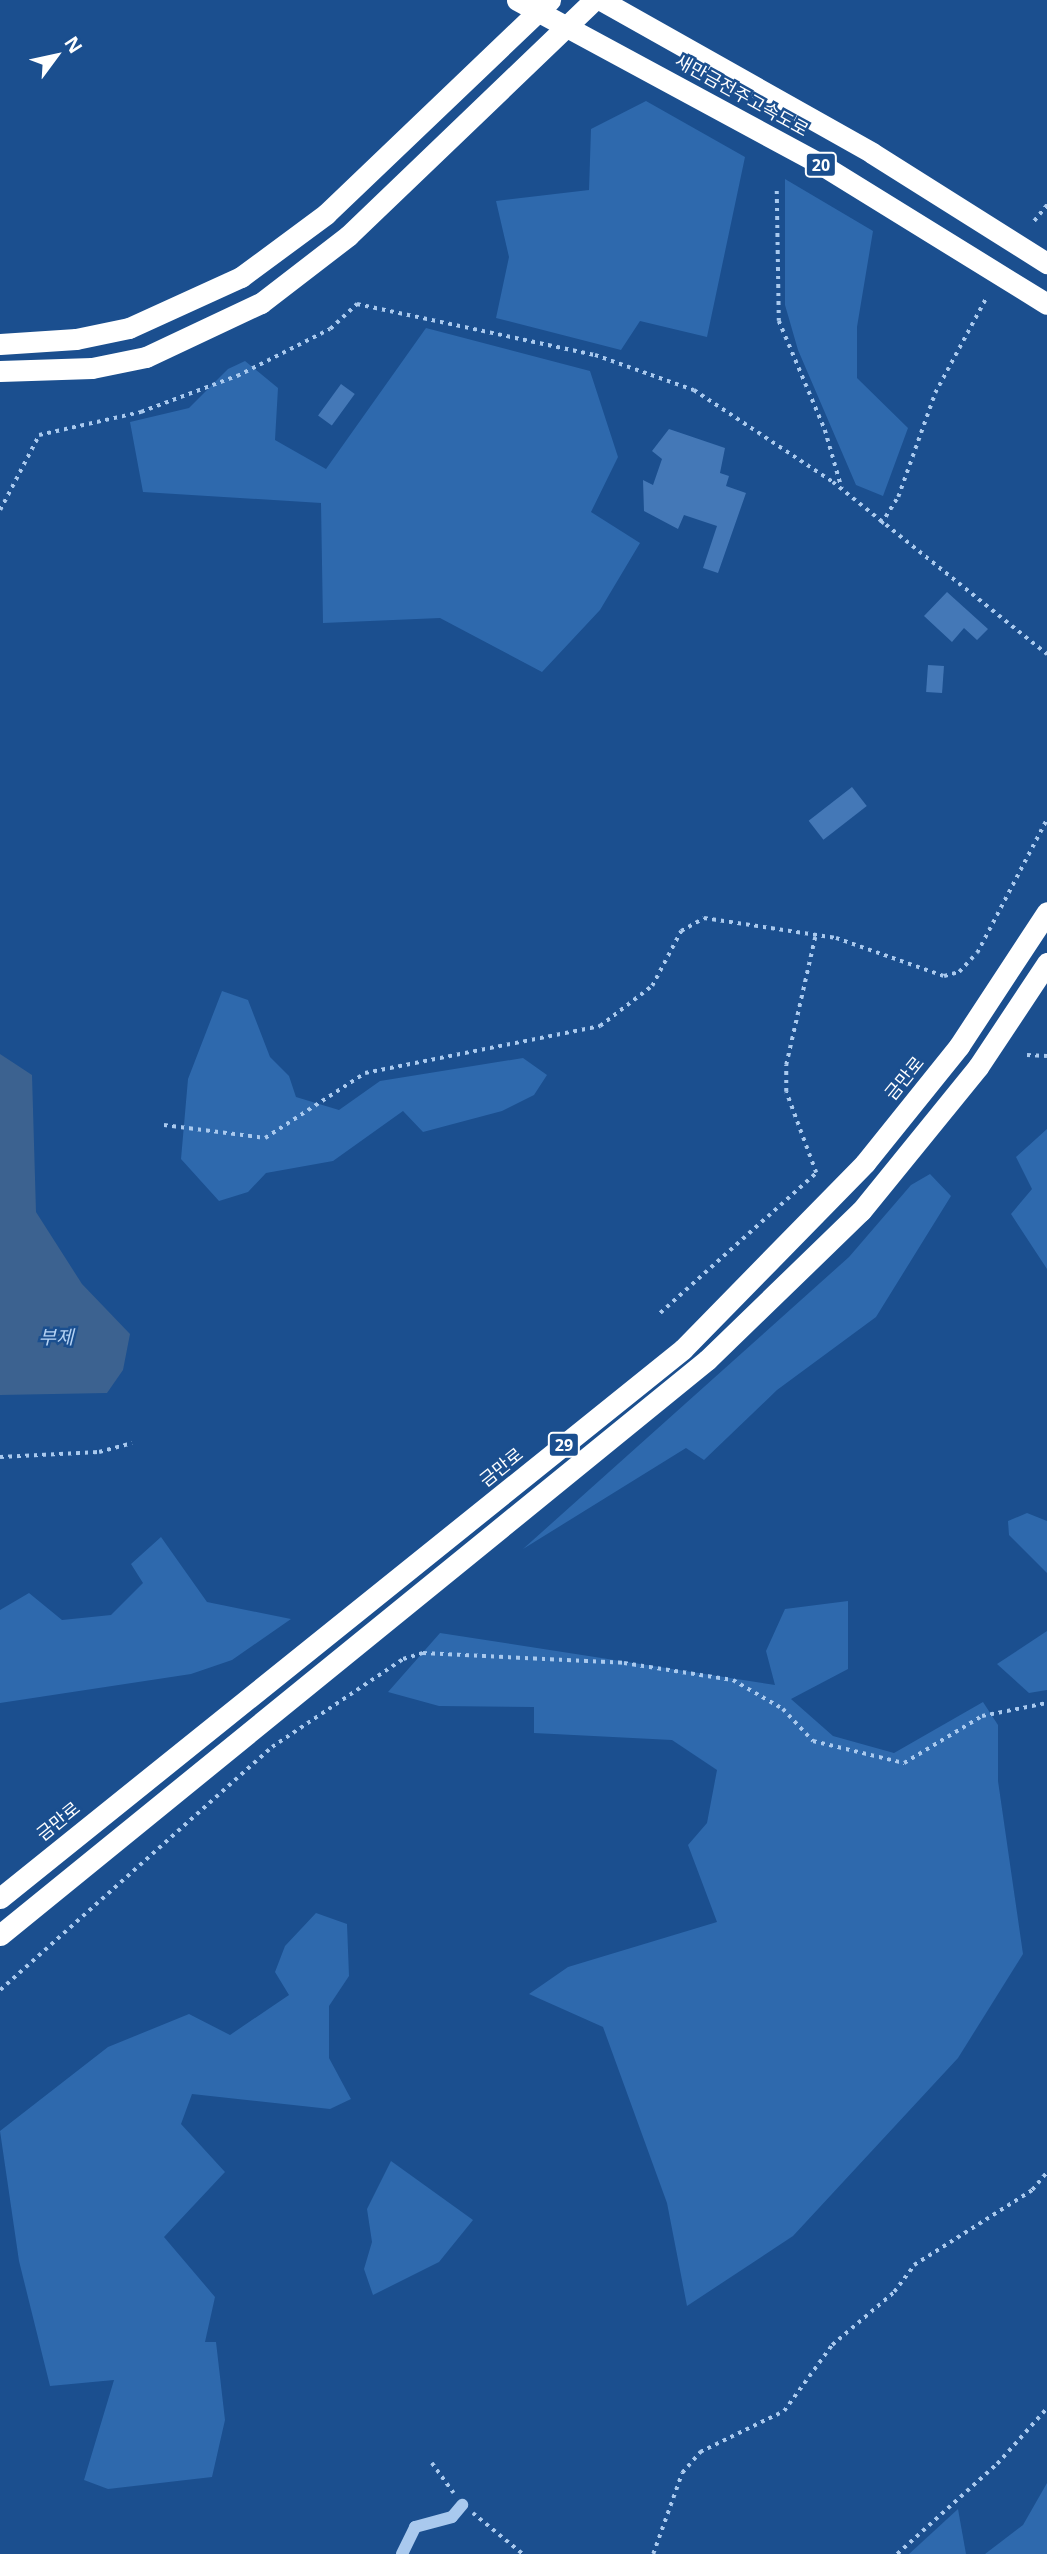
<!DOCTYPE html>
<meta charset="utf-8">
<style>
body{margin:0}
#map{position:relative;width:1047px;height:2554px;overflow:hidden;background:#1b4f8f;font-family:"Noto Sans","Noto Sans KR",sans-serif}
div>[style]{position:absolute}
.green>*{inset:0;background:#2e69ad}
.water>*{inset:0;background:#3c6290}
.building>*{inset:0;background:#4478b7;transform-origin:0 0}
.path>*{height:3.5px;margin-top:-1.75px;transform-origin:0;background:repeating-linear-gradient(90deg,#a9c9ee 0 3.5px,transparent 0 8.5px)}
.minor>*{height:12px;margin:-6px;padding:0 6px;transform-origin:6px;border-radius:6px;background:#a9c9ee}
.highway>*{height:21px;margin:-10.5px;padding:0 10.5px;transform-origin:10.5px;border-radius:10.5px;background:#fff}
span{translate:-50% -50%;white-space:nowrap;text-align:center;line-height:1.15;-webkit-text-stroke:5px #1b4f8f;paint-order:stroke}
.shield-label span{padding:2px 5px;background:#1b4f8f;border:2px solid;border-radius:5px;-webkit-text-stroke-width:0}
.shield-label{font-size:16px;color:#fff;font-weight:700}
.street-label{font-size:18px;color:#fff}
.water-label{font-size:19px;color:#b5d3f5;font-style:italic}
.north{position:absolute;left:21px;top:21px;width:70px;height:70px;-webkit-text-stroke:5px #1b4f8f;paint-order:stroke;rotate:57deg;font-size:19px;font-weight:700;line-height:28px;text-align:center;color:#fff}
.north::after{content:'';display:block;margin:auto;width:24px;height:32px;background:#fff;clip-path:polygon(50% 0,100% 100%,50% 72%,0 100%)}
</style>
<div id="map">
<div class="green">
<div style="clip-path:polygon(646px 101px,745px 157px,707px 337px,640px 321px,621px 350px,496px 318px,509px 257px,496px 201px,589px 190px,591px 129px)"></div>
<div style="clip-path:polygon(785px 179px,873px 231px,857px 327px,857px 378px,908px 428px,883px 496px,856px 485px,798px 350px,785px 305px)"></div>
<div style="clip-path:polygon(426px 328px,590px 371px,618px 457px,591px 512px,640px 543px,600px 610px,542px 672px,440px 618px,323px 623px,321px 503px,143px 492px,130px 422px,189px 408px,228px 369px,245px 361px,278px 388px,275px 440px,326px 469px)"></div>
<div style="clip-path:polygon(222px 991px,248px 1000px,270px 1057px,289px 1076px,296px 1097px,339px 1110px,380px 1081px,523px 1058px,547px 1075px,534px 1095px,502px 1111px,423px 1132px,403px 1111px,333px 1161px,266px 1173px,248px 1192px,219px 1201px,181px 1159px,188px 1079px)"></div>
<div style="clip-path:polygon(1047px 1129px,1047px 1269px,1011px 1214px,1032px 1189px,1016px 1157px)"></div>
<div style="clip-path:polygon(930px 1174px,951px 1196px,876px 1317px,777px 1390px,704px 1460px,686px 1448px,523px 1549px,849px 1257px,911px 1185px)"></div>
<div style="clip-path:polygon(1027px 1513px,1047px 1521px,1047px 1573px,1009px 1535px,1008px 1521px)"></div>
<div style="clip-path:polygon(161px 1537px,207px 1602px,291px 1619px,232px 1660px,191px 1674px,0 1703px,0 1610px,29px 1593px,62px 1620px,111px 1615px,143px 1583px,131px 1564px)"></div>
<div style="clip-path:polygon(848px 1601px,848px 1669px,791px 1699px,833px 1736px,894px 1753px,983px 1702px,998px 1725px,998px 1781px,1023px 1954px,958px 2058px,793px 2236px,687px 2306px,667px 2203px,603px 2027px,529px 1994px,568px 1967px,717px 1922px,688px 1845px,707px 1823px,717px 1770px,672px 1740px,534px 1733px,534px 1707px,439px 1706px,388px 1692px,440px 1633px,775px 1685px,766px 1651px,785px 1609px)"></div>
<div style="clip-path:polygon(1047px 1631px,1047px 1690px,1029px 1693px,997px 1664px)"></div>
<div style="clip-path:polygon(316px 1913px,347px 1924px,349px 1976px,329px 2006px,329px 2058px,351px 2099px,330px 2109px,192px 2094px,181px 2124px,225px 2172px,164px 2237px,215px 2297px,205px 2342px,216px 2342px,225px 2420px,212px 2477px,108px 2489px,84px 2480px,114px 2380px,50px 2386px,19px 2261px,0 2131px,108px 2047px,189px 2014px,230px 2035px,289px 1995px,275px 1972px,285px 1946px)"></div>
<div style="clip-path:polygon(391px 2161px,473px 2220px,439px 2262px,373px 2295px,364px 2269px,372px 2242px,367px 2209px)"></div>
<div style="clip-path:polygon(1047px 2483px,1047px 2554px,985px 2554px,1023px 2525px)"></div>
<div style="clip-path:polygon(958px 2509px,966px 2554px,909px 2554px)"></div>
</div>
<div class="water">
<div style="clip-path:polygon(0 1054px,32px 1075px,36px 1212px,82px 1284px,130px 1334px,123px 1370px,107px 1393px,0 1395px)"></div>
</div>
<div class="building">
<div style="left:341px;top:384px;width:17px;height:39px;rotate:36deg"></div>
<div style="clip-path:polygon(669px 429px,725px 448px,720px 473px,729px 476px,726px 486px,746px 493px,718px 573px,703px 568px,717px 526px,684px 515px,678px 529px,644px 511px,643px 480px,653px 485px,662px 459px,652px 451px)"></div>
<div style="clip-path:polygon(947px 592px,988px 629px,977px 640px,964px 628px,952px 642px,924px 616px)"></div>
<div style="left:928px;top:665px;width:16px;height:27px;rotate:4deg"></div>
<div style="left:852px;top:787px;width:24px;height:55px;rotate:52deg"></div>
</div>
<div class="path">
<div style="left:777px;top:191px;width:130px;rotate:89.1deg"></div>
<div style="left:779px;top:321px;width:118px;rotate:67.1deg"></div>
<div style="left:825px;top:430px;width:61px;rotate:73.9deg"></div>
<div style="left:1034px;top:221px;width:21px;rotate:-51deg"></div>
<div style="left:0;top:510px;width:85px;rotate:-62.5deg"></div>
<div style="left:39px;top:435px;width:105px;rotate:-12.7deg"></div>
<div style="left:141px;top:412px;width:103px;rotate:-20.6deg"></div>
<div style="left:237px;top:376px;width:104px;rotate:-26.8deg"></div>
<div style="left:330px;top:329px;width:37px;rotate:-43deg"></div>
<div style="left:357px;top:304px;width:243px;rotate:12.1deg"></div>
<div style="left:595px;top:355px;width:105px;rotate:19.5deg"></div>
<div style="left:694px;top:390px;width:167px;rotate:33.5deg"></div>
<div style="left:833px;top:482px;width:275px;rotate:38.8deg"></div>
<div style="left:881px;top:524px;width:32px;rotate:-58deg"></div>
<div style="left:898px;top:497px;width:110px;rotate:-70.4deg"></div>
<div style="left:935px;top:393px;width:106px;rotate:-61.7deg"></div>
<div style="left:1027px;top:1055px;width:20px;rotate:3deg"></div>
<div style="left:164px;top:1125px;width:102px;rotate:7.3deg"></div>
<div style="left:265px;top:1138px;width:119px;rotate:-33deg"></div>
<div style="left:365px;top:1073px;width:240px;rotate:-11.3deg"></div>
<div style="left:600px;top:1026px;width:66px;rotate:-37.6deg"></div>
<div style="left:652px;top:986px;width:62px;rotate:-62.2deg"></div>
<div style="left:681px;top:931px;width:26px;rotate:-29deg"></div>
<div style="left:704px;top:918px;width:134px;rotate:8.6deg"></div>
<div style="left:836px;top:938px;width:114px;rotate:19.4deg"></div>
<div style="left:944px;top:976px;width:16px;rotate:-15deg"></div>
<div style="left:959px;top:972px;width:26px;rotate:-47deg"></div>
<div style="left:977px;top:953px;width:151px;rotate:-62.4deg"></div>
<div style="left:660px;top:1313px;width:210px;rotate:-41.9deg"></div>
<div style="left:816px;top:1173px;width:86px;rotate:-110.3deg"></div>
<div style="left:786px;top:1092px;width:27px;rotate:-90deg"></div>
<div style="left:786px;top:1065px;width:131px;rotate:-77.2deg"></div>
<div style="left:0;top:1457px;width:99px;rotate:-2.9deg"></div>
<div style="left:99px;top:1452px;width:34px;rotate:-15deg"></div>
<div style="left:0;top:1990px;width:365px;rotate:-41.8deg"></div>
<div style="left:272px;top:1747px;width:158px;rotate:-33.9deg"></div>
<div style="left:403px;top:1659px;width:21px;rotate:-17deg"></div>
<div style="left:423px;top:1653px;width:201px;rotate:2.8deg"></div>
<div style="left:624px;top:1663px;width:110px;rotate:8.9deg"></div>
<div style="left:733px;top:1680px;width:58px;rotate:30.1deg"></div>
<div style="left:783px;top:1709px;width:44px;rotate:46.8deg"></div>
<div style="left:813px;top:1741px;width:94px;rotate:13.6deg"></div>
<div style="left:904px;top:1763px;width:91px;rotate:-31.1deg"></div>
<div style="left:982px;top:1716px;width:66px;rotate:-11.3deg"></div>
<div style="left:432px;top:2463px;width:37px;rotate:54deg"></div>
<div style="left:473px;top:2513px;width:65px;rotate:39.4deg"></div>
<div style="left:653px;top:2554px;width:86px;rotate:-70.3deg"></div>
<div style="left:682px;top:2473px;width:28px;rotate:-49deg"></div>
<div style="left:700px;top:2452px;width:93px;rotate:-26deg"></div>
<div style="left:784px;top:2411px;width:82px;rotate:-54deg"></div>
<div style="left:832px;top:2345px;width:82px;rotate:-40.5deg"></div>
<div style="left:894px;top:2292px;width:34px;rotate:-53deg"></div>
<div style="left:914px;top:2265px;width:140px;rotate:-32.4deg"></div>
<div style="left:1032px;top:2190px;width:23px;rotate:-50deg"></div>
<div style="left:897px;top:2554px;width:135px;rotate:-42deg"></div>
<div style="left:997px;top:2464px;width:75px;rotate:-48.2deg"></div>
</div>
<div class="minor">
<div style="left:402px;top:2554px;width:30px;rotate:-64deg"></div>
<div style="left:415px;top:2527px;width:38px;rotate:-15deg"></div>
<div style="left:452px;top:2517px;width:16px;rotate:-50deg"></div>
</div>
<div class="highway">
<div style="left:517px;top:0;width:347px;rotate:28.4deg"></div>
<div style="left:822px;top:165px;width:264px;rotate:31.7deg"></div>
<div style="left:601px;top:0;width:311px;rotate:29.4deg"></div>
<div style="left:872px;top:153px;width:207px;rotate:32.2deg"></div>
<div style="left:0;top:344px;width:76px;rotate:-3.8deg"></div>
<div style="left:76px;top:339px;width:54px;rotate:-11.7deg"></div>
<div style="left:129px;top:328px;width:123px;rotate:-24.5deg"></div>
<div style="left:241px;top:277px;width:106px;rotate:-36.5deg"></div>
<div style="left:326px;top:214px;width:310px;rotate:-43.7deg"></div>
<div style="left:0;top:371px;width:92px;rotate:-1.9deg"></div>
<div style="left:92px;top:368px;width:55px;rotate:-11.5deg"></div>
<div style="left:146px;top:357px;width:127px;rotate:-25.2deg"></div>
<div style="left:261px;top:303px;width:110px;rotate:-37.6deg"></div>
<div style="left:348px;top:236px;width:341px;rotate:-43.8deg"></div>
<div style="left:0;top:1898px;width:876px;rotate:-38.79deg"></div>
<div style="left:683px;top:1349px;width:260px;rotate:-45.6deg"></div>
<div style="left:865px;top:1163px;width:150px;rotate:-51.2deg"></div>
<div style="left:959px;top:1046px;width:160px;rotate:-56.7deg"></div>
<div style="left:0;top:1935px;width:911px;rotate:-39.12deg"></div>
<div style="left:707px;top:1360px;width:214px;rotate:-44.1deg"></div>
<div style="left:861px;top:1211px;width:186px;rotate:-50.9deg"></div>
<div style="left:978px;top:1067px;width:125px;rotate:-56.4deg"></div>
</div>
<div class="shield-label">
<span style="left:821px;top:165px">20</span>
<span style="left:564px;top:1445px">29</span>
</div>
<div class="street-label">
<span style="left:742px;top:95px;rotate:29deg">새만금전주고속도로</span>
<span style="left:904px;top:1078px;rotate:-51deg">금만로</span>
<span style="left:501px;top:1467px;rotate:-39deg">금만로</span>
<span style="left:58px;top:1821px;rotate:-39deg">금만로</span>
</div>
<div class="water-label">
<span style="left:56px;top:1338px">부제</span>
</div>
<div class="north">N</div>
</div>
